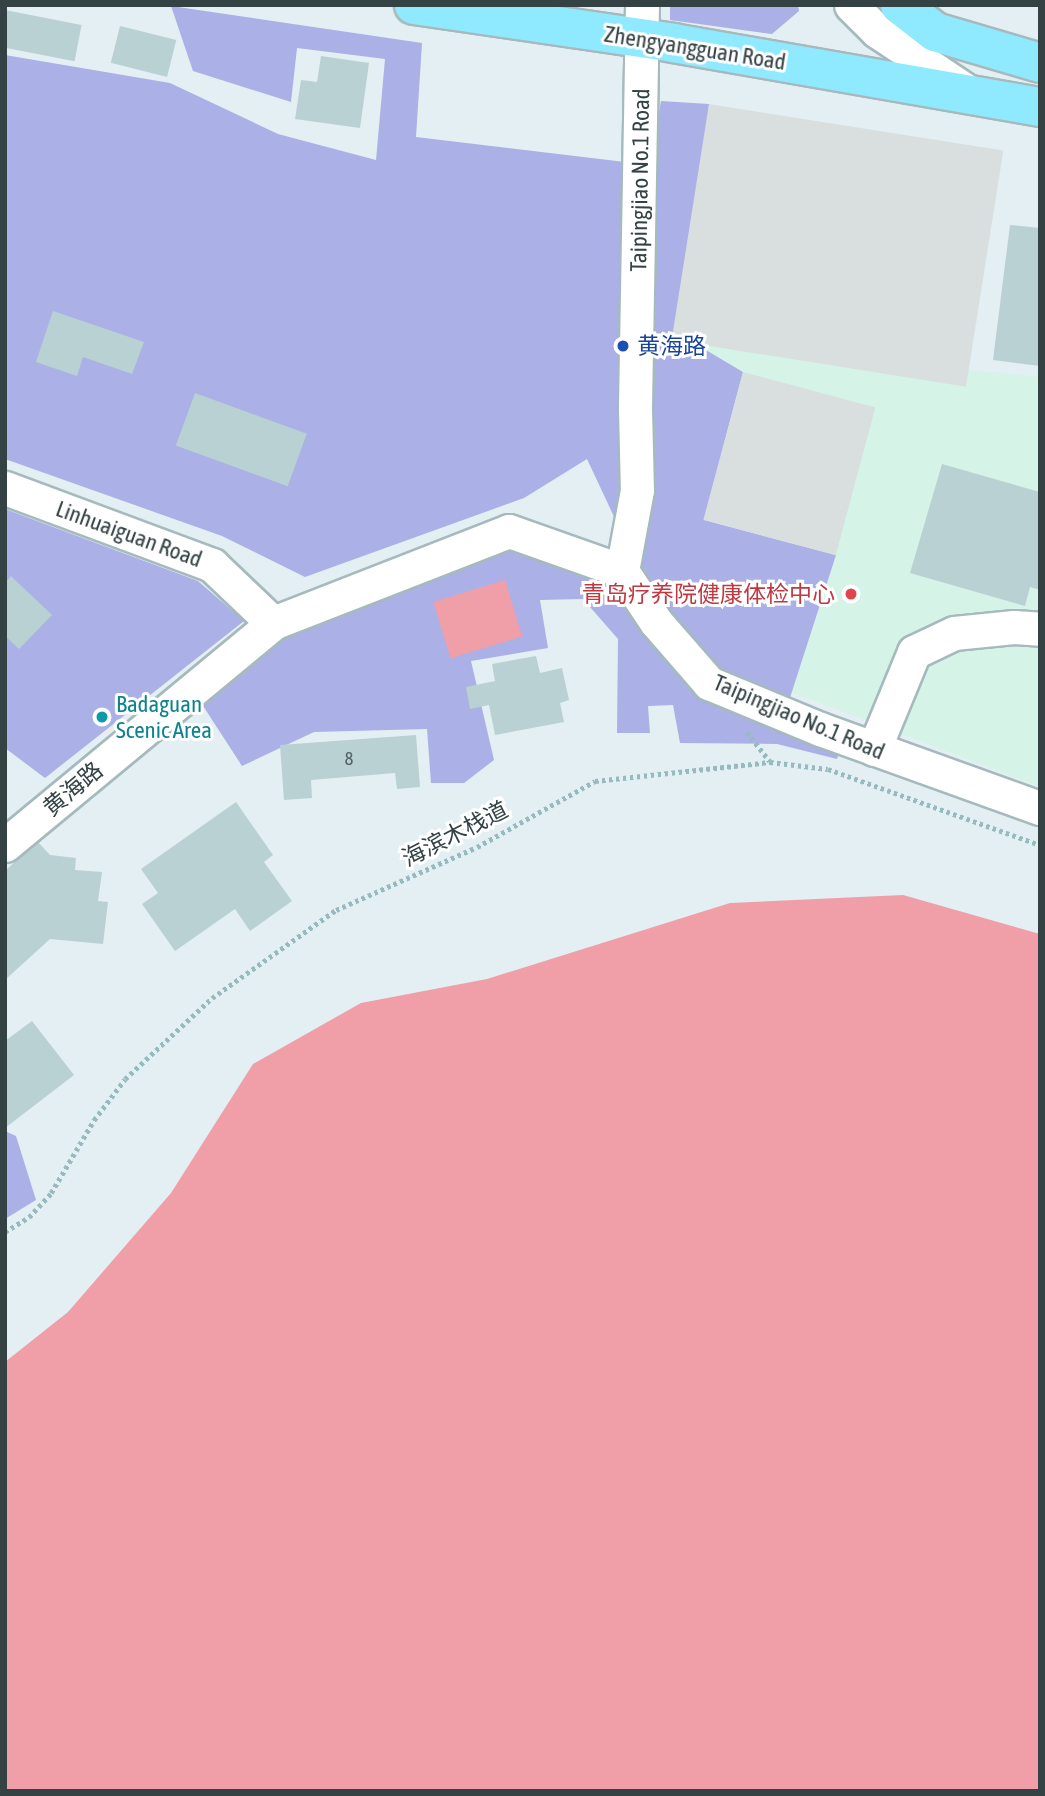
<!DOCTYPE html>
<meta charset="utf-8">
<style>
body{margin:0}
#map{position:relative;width:1045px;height:1796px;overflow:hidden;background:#e3eff2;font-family:"Asap Condensed","Noto Sans SC",sans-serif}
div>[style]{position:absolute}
.medical>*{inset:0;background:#d6f3e8}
.green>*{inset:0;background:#abb0e7}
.parking>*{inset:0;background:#d9dfdf;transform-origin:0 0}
.water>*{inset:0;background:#f09ea8;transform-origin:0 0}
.building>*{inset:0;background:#b9d1d3;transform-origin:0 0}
.path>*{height:4.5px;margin-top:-2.25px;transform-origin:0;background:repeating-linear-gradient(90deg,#97babf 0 3.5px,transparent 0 7px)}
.roads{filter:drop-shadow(2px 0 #a6babd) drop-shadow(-2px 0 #a6babd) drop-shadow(0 2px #a6babd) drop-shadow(0 -2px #a6babd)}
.minor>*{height:33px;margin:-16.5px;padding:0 16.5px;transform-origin:16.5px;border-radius:16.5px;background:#fff}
.major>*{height:38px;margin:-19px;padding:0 19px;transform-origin:19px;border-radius:19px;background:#90eaff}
.dots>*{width:19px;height:19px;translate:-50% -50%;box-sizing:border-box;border:4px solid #fff;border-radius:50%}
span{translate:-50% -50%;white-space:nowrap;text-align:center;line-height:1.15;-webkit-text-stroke:6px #fff;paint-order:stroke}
.number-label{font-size:19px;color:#556668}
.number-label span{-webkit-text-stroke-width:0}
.street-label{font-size:23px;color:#344244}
.transit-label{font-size:23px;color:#164399}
.left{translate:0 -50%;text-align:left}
.health-label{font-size:23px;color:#be3a42}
.right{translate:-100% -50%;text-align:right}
.culture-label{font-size:23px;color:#0d838f}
.frame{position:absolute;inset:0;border:7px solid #344244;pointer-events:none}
</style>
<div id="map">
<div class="medical">
<div style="clip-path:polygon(656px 339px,1040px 377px,1040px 787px,726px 667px)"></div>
</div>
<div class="green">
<div style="clip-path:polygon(670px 5px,798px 5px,799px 11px,772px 34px,670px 20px)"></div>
<div style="clip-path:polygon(171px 6px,422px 43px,416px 137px,650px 165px,661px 101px,709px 104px,694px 343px,743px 372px,704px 520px,836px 555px,787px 707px,712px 673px,661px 617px,587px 459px,524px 498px,305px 577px,222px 536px,5px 459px,5px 55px,170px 83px,278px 134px,376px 160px,385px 59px,297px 48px,291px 102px,193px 71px)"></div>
<div style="clip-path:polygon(5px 509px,198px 581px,244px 621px,45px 778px,5px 748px)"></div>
<div style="clip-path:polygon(508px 538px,618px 577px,700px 684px,842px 745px,837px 759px,777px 744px,680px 743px,673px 705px,648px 706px,650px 733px,617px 733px,618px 639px,583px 599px,540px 600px,548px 648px,471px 661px,494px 760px,464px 783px,431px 783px,427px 729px,314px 732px,242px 766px,196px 695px,275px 628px)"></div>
<div style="clip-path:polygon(5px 1131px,16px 1136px,36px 1200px,5px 1219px)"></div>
</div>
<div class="parking">
<div style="left:709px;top:104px;width:298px;height:239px;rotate:9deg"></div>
<div style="left:743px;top:372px;width:137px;height:153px;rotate:15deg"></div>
</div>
<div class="water">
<div style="left:505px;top:580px;width:59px;height:75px;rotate:73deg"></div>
<div style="clip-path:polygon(903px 895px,1040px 934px,1040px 1791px,5px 1791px,5px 1362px,68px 1312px,171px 1193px,253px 1064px,361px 1003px,487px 979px,730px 903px)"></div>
</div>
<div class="building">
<div style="left:5px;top:10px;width:78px;height:37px;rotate:11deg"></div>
<div style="left:120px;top:26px;width:58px;height:38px;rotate:14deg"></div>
<div style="clip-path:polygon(321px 56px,369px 63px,360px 128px,295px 119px,301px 80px,317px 82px)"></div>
<div style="clip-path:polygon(1010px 225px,1040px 228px,1040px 366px,993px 360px)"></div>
<div style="clip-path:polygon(53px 311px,144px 342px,132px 374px,83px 357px,77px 376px,36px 362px)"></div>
<div style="left:195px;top:393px;width:119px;height:56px;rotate:20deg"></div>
<div style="clip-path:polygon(942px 464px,1040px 492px,1040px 590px,1030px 587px,1025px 606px,910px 573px)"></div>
<div style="clip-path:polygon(11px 576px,52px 615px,19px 649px,5px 636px,5px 583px)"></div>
<div style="clip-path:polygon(536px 656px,540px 673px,562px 668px,569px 700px,560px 703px,564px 722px,495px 735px,489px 705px,470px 709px,466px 687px,495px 681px,492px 664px)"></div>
<div style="clip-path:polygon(416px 735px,420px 787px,397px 789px,395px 773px,311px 780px,312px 798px,284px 800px,280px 745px)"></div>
<div style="clip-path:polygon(236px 802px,273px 855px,264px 862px,292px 901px,250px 931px,235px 909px,175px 951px,142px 904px,158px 893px,141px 869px)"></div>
<div style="clip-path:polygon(37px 841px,50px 855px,76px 858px,75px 870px,102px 872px,98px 901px,108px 902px,103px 944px,50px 939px,5px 980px,5px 871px)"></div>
<div style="clip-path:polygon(32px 1021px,74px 1075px,5px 1128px,5px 1041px)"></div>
</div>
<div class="path">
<div style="left:747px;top:732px;width:37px;rotate:52deg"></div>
<div style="left:5px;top:1232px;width:28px;rotate:-32deg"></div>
<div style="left:29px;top:1217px;width:33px;rotate:-47deg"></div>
<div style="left:51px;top:1193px;width:85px;rotate:-59.5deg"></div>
<div style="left:94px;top:1120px;width:51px;rotate:-52.9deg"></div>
<div style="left:125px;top:1079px;width:119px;rotate:-43deg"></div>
<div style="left:212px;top:998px;width:152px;rotate:-35.4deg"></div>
<div style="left:336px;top:910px;width:154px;rotate:-24.1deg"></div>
<div style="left:477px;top:847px;width:135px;rotate:-29.2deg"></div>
<div style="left:595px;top:781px;width:176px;rotate:-6.2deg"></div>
<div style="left:770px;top:762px;width:58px;rotate:6.9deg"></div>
<div style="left:828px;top:769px;width:225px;rotate:19.7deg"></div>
</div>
<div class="roads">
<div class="minor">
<div style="left:642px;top:5px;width:405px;rotate:91deg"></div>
<div style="left:635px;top:410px;width:80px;rotate:88.6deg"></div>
<div style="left:637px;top:490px;width:82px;rotate:100.5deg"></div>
<div style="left:622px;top:571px;width:61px;rotate:56.3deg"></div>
<div style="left:656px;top:622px;width:81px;rotate:49deg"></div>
<div style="left:709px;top:683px;width:120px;rotate:22.5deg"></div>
<div style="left:820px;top:729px;width:234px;rotate:19.8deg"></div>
<div style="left:851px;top:5px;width:37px;rotate:45deg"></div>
<div style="left:877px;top:31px;width:112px;rotate:33.7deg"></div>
<div style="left:5px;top:488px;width:221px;rotate:20.4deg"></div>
<div style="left:212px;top:565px;width:84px;rotate:43.6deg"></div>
<div style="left:874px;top:749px;width:105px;rotate:-67.6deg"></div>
<div style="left:914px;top:652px;width:44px;rotate:-25.4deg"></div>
<div style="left:954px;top:633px;width:60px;rotate:-5.7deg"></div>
<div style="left:1014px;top:627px;width:26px;rotate:4deg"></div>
<div style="left:5px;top:845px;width:348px;rotate:-39.6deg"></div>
<div style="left:273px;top:623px;width:253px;rotate:-21.3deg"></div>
<div style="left:509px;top:531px;width:120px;rotate:19.5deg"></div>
</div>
<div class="major">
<div style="left:414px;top:5px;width:262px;rotate:8.3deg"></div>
<div style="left:673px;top:43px;width:373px;rotate:9.9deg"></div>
<div style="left:900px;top:5px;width:44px;rotate:37.6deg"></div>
<div style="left:935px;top:32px;width:109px;rotate:16.4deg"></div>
</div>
</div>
<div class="dots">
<div style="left:623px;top:346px;background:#1a4fb4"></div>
<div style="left:851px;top:594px;background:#e0444e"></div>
<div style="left:102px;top:717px;background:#0f9aa8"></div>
</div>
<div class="number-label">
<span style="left:349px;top:759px">8</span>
</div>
<div class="street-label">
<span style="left:695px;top:48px;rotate:9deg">Zhengyangguan Road</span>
<span style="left:640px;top:180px;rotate:-89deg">Taipingjiao No.1 Road</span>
<span style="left:129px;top:534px;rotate:20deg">Linhuaiguan Road</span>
<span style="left:799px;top:717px;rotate:23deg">Taipingjiao No.1 Road</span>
<span style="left:73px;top:789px;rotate:-40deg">黄海路</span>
<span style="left:455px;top:834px;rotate:-27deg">海滨木栈道</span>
</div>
<div class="transit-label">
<span class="left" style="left:637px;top:346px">黄海路</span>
</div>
<div class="health-label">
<span class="right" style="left:835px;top:594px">青岛疗养院健康体检中心</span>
</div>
<div class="culture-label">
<span class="left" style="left:116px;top:717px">Badaguan<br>Scenic Area</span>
</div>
<div class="frame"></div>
</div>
